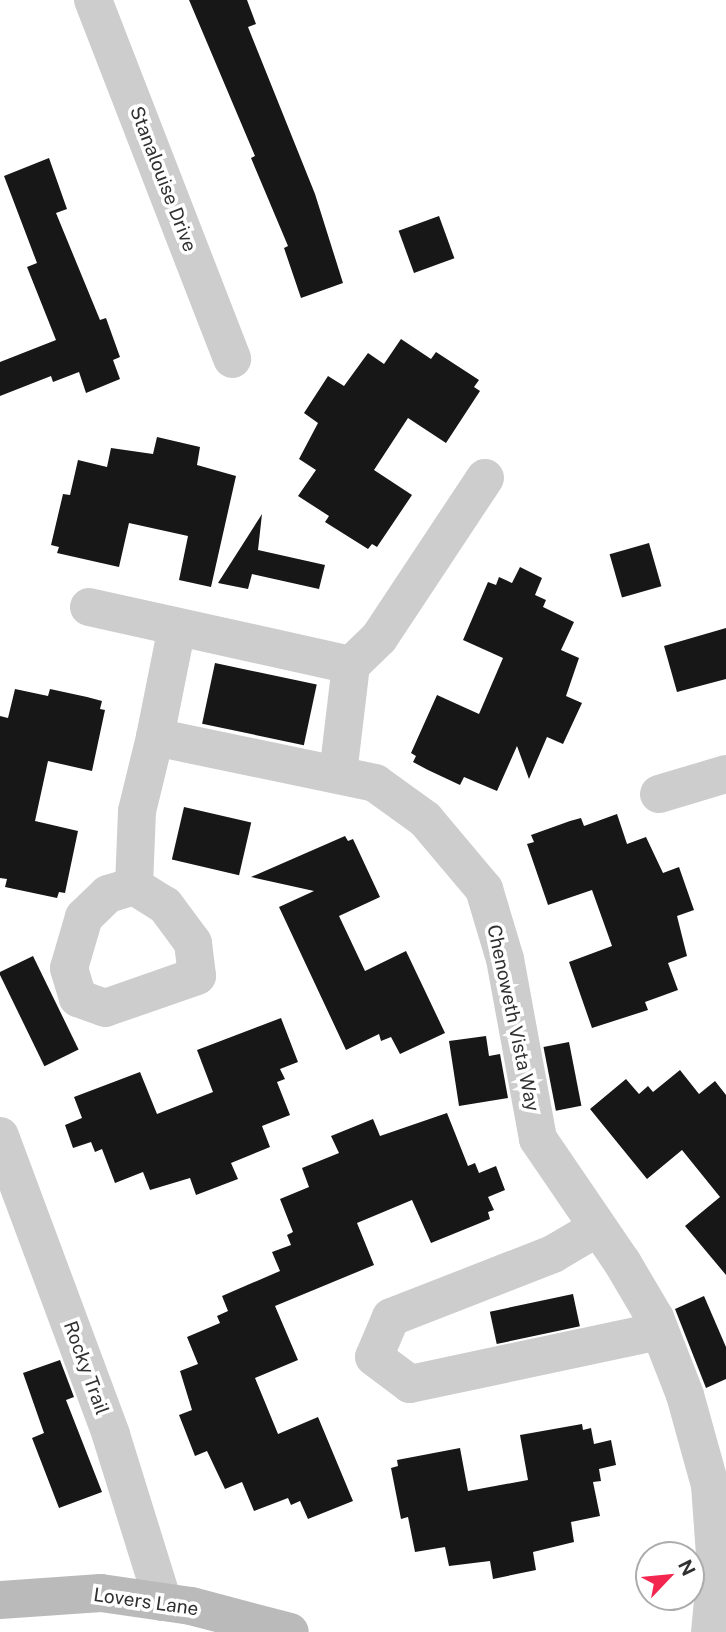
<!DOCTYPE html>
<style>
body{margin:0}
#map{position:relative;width:726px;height:1632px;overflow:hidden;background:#fff;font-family:"Public Sans",sans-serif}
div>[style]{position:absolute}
.building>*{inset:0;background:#171717;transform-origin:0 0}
.minor>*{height:38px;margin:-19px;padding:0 19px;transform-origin:19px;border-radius:19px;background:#cdcdcd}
.secondary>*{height:38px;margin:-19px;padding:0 19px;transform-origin:19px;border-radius:19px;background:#bababa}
span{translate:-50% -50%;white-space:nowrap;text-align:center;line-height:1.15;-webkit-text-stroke:7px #fff;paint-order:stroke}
.street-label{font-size:19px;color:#303030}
.north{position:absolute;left:635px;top:1541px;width:70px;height:70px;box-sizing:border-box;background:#fff;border:2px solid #acacac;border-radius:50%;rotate:64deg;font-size:19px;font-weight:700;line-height:28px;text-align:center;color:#303030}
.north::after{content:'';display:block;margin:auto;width:24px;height:32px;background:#f3264f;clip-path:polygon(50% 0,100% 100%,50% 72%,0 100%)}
</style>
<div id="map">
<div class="building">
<div style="clip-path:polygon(189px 0,247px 0,256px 24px,248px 27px,315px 194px,343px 283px,301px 298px,284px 248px,288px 246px,251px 158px,255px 156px)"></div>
<div style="clip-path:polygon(49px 158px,67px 209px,56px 213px,100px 320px,106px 318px,120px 357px,113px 360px,120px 379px,86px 393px,79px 372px,53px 382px,51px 376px,0 396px,0 362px,56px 340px,27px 267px,37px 263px,4px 176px)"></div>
<div style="left:439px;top:216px;width:45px;height:43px;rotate:70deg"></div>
<div style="clip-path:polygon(401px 339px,431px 359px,436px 352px,479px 380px,474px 387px,480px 391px,446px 443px,408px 418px,374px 470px,412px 495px,377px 547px,372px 544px,368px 549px,325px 522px,329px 516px,298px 496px,316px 470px,299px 459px,318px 423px,304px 413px,328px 376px,344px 386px,368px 353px,384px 364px)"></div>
<div style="clip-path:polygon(157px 437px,200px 447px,197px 465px,236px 476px,211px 587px,179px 580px,188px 536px,129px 523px,119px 567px,57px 553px,59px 547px,51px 545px,63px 494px,70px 495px,78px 460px,107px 467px,111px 448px,153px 454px)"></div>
<div style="clip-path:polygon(262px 514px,258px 550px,325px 565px,319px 589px,252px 574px,248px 589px,218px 583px)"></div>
<div style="left:649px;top:543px;width:45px;height:41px;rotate:74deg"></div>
<div style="clip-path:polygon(520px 567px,542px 578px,535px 595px,546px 600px,543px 607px,574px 622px,561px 650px,579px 658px,566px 696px,582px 703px,563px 744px,547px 737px,529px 779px,517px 746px,497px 791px,464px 777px,460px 785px,428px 770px,413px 762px,416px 756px,411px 753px,437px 695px,479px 714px,503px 658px,463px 640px,488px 582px,496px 585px,499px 577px,512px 583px)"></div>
<div style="clip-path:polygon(726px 628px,726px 679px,677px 692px,664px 646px)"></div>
<div style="left:215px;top:663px;width:104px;height:62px;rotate:12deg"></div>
<div style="clip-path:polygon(15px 689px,48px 696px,50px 689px,87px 697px,102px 701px,100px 709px,105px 710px,92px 771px,48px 761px,35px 821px,78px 831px,65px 893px,59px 892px,57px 898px,5px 887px,7px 879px,0 878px,0 716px,8px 718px)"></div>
<div style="left:184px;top:807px;width:69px;height:54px;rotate:13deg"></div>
<div style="clip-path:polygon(617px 814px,627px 844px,646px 837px,663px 873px,679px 867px,694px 910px,677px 916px,687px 956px,668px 963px,678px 990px,645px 1002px,648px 1010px,592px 1028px,569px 962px,612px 946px,592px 890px,548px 905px,527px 844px,534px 842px,531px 835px,570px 821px,581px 818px,584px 826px)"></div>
<div style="clip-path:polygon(345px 836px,348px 841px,353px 839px,380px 897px,339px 916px,365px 971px,406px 951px,445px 1033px,400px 1054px,391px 1037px,381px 1041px,379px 1034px,346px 1050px,279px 907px,314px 891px,251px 877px)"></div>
<div style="left:33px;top:956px;width:104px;height:38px;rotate:64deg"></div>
<div style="clip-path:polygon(281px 1018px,298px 1062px,280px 1069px,285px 1079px,277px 1082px,290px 1115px,262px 1126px,270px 1147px,231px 1163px,238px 1179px,196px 1195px,190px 1178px,150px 1190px,143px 1172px,115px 1183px,102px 1149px,95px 1152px,91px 1142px,73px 1148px,65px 1125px,82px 1118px,74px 1097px,140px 1072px,157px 1114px,213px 1092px,197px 1050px)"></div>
<div style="clip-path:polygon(486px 1036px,489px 1056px,500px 1054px,508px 1098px,459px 1106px,449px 1041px)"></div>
<div style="left:569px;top:1042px;width:65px;height:26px;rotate:79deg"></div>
<div style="clip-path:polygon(680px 1070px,699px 1094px,715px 1081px,726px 1095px,726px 1275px,685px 1226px,720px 1197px,682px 1150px,647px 1179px,590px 1109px,626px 1079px,639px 1094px,648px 1086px,653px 1092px)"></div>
<div style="clip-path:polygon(447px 1113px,468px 1166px,475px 1163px,479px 1173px,496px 1166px,505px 1190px,488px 1197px,494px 1210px,488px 1212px,490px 1219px,431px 1243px,412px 1200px,357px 1223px,374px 1265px,275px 1306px,298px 1360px,255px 1378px,278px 1434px,318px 1417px,353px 1501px,308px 1519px,300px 1501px,291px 1505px,288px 1498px,254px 1511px,242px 1482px,225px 1489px,207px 1451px,195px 1456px,179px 1415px,192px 1410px,180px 1371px,198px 1364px,187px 1337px,220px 1323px,217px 1316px,228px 1311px,222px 1296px,280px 1271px,272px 1252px,291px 1245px,287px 1235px,293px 1232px,280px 1199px,309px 1187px,302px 1168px,339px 1153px,331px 1136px,373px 1119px,380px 1136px)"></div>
<div style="left:573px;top:1294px;width:33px;height:85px;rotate:78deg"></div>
<div style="clip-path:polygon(704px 1296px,726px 1347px,726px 1379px,706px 1388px,675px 1309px)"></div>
<div style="clip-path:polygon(60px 1360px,74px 1397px,66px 1400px,102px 1492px,59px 1508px,32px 1438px,44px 1433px,23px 1373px)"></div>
<div style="clip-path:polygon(582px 1424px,583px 1430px,591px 1428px,594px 1444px,611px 1440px,616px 1465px,599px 1469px,601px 1481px,593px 1482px,600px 1516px,571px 1522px,574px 1542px,533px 1552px,536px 1570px,493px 1579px,490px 1561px,449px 1566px,445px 1547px,415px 1552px,408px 1517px,401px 1519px,391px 1468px,398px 1466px,397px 1460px,460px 1448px,468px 1491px,528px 1480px,520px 1435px)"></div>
</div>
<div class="minor">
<div style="left:93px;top:0;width:385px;rotate:68.8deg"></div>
<div style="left:89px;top:607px;width:268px;rotate:12.5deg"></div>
<div style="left:155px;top:737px;width:112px;rotate:-78.7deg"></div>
<div style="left:338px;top:774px;width:110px;rotate:-83.2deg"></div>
<div style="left:351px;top:665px;width:39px;rotate:-44deg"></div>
<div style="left:379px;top:638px;width:192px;rotate:-56.5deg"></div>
<div style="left:659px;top:794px;width:70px;rotate:-16.6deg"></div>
<div style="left:134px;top:886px;width:75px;rotate:-87.7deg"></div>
<div style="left:137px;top:811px;width:76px;rotate:-76.3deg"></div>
<div style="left:155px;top:737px;width:225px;rotate:11.8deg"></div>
<div style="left:375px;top:783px;width:62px;rotate:35.8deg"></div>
<div style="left:425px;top:819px;width:92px;rotate:49.9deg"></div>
<div style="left:484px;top:889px;width:73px;rotate:73.3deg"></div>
<div style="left:505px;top:959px;width:183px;rotate:79.6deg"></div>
<div style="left:538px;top:1139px;width:149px;rotate:55.7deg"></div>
<div style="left:622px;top:1262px;width:65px;rotate:59.5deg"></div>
<div style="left:655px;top:1318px;width:83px;rotate:68.7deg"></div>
<div style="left:685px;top:1395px;width:93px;rotate:74.5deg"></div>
<div style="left:710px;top:1485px;width:84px;rotate:85.9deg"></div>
<div style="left:716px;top:1569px;width:63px;rotate:95.4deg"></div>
<div style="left:134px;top:886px;width:36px;rotate:32deg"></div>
<div style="left:165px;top:905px;width:47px;rotate:53.6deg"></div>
<div style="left:193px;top:943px;width:33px;rotate:83deg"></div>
<div style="left:197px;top:976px;width:97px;rotate:160.8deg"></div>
<div style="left:105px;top:1008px;width:29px;rotate:-160deg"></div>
<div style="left:78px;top:998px;width:31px;rotate:-107deg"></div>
<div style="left:69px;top:968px;width:53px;rotate:-73.6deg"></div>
<div style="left:84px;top:917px;width:33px;rotate:-44deg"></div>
<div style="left:108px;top:894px;width:27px;rotate:-17deg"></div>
<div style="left:0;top:1136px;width:319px;rotate:69.6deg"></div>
<div style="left:111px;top:1435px;width:175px;rotate:72.7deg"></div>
<div style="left:597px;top:1228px;width:51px;rotate:149.4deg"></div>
<div style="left:553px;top:1254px;width:174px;rotate:158.7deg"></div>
<div style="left:391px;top:1317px;width:43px;rotate:113deg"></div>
<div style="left:374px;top:1357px;width:45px;rotate:36.9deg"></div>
<div style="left:410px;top:1384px;width:255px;rotate:-12deg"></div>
</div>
<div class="secondary">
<div style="left:0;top:1600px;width:101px;rotate:-4deg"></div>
<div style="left:101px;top:1593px;width:91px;rotate:8.2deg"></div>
<div style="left:191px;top:1606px;width:102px;rotate:14.7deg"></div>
</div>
<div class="street-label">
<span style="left:163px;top:179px;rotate:69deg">Stanalouise Drive</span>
<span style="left:513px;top:1018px;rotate:78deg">Chenoweth Vista Way</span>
<span style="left:86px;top:1368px;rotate:70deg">Rocky Trail</span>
<span style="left:146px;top:1602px;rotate:8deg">Lovers Lane</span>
</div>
<div class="north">N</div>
</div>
